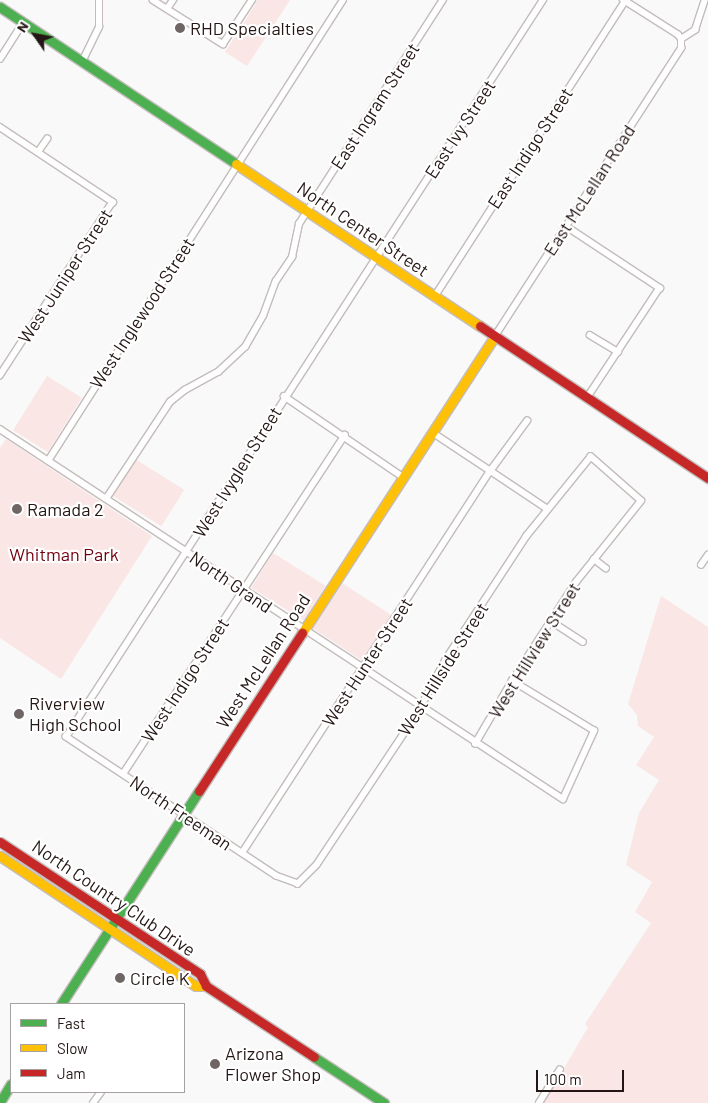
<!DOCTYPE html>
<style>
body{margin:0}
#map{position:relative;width:708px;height:1103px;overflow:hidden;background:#f9f9f9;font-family:Barlow,sans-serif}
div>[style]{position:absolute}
.green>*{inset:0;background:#fae6e5;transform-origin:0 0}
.roads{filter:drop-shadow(1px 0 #c3bcbb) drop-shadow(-1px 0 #c3bcbb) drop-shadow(0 1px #c3bcbb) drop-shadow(0 -1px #c3bcbb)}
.street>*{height:5.5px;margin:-2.75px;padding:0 2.75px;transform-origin:2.75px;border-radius:2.75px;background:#fefefe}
.fast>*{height:9px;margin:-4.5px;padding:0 4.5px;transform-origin:4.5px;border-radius:4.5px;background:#4caf50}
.slow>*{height:9px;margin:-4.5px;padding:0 4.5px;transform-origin:4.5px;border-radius:4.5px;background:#ffc107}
.jam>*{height:9px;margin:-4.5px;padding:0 4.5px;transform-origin:4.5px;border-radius:4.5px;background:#c62828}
.dots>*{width:14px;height:14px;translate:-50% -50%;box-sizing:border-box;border:2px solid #fff;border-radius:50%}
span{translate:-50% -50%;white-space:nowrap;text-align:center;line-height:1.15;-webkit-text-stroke:4.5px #fff;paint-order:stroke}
.poi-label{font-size:18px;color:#241615}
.left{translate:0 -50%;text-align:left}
.street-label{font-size:18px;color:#241615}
.park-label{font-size:18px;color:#72000f}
.legend{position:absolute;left:10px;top:1003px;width:175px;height:90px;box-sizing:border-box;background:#fff;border:1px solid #a7a2a1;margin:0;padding:6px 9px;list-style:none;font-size:15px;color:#241615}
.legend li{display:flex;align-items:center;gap:10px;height:25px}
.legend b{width:25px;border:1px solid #a7a2a1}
.north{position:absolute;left:10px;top:10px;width:50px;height:50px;-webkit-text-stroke:4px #fff;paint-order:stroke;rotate:303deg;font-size:14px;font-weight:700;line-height:20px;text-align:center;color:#241615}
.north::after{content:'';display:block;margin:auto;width:18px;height:22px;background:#241615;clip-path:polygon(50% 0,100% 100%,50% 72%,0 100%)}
.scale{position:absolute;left:536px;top:1070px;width:88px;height:22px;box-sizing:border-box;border:2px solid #241615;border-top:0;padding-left:6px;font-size:15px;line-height:18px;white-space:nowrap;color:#241615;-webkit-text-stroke:4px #fff;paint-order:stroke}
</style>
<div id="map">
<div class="green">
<div style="clip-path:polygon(258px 0,290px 0,247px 66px,225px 52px)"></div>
<div style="left:47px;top:376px;width:41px;height:64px;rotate:32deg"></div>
<div style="clip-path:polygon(6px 439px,152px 536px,61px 679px,0 638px,0 448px)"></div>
<div style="left:135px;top:459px;width:58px;height:43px;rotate:32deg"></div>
<div style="left:273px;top:553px;width:62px;height:41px;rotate:32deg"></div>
<div style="left:342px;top:583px;width:59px;height:54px;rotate:33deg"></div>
<div style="clip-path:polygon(661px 596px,708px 627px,708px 1103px,544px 1103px,588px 1027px,585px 1024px,651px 923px,635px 912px,652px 882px,626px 865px,639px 813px,659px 780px,636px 765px,654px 737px,638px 726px,637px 715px,628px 704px)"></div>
</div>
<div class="roads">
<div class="street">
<div style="left:153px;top:0;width:83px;rotate:32.2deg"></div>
<div style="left:223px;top:44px;width:53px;rotate:-56.6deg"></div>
<div style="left:167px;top:9px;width:11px;rotate:-56deg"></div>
<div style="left:681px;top:39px;width:17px;rotate:-33deg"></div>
<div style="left:695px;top:30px;width:32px;rotate:-72deg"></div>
<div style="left:0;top:59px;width:43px;rotate:-57.4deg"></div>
<div style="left:82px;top:62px;width:39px;rotate:-64deg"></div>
<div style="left:99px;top:27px;width:27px;rotate:-90deg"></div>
<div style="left:0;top:127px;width:136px;rotate:33.6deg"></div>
<div style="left:113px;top:202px;width:207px;rotate:123deg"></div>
<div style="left:38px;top:152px;width:16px;rotate:-55deg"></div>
<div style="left:566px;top:226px;width:113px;rotate:33.4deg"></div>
<div style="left:660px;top:288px;width:131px;rotate:123.4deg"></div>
<div style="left:435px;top:296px;width:351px;rotate:-57.2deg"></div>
<div style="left:590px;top:335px;width:33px;rotate:31deg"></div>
<div style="left:495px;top:336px;width:343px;rotate:-57.1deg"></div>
<div style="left:681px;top:48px;width:9px;rotate:-90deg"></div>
<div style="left:681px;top:39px;width:5px;rotate:-127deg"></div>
<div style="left:678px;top:35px;width:65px;rotate:-147.5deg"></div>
<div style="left:284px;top:396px;width:144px;rotate:34.2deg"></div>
<div style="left:0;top:429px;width:674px;rotate:33.31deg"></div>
<div style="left:563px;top:799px;width:75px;rotate:-65.5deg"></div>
<div style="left:594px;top:731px;width:96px;rotate:-148.6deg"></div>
<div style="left:432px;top:432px;width:139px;rotate:33.6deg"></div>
<div style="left:48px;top:461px;width:547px;rotate:-57.38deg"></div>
<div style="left:106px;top:499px;width:116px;rotate:-56.6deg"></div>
<div style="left:170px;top:402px;width:19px;rotate:-39deg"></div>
<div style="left:185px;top:390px;width:38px;rotate:-29deg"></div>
<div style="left:218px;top:372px;width:37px;rotate:-43deg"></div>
<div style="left:245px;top:347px;width:36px;rotate:-60deg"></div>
<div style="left:263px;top:316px;width:37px;rotate:-70deg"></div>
<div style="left:276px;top:281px;width:29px;rotate:-56deg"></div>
<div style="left:292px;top:257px;width:34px;rotate:-78deg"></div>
<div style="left:299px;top:224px;width:266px;rotate:-57.3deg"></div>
<div style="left:594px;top:559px;width:15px;rotate:37deg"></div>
<div style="left:701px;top:565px;width:12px;rotate:-55deg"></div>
<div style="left:551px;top:621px;width:38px;rotate:33deg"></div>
<div style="left:475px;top:744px;width:73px;rotate:-59.6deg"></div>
<div style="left:512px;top:681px;width:118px;rotate:-57.1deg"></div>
<div style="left:576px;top:582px;width:104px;rotate:-51.3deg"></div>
<div style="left:641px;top:501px;width:67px;rotate:-138.7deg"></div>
<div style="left:591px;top:457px;width:102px;rotate:129deg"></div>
<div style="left:527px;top:536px;width:148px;rotate:123.2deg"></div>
<div style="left:446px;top:660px;width:60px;rotate:117.8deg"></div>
<div style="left:418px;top:713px;width:182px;rotate:123.6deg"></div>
<div style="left:317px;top:865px;width:27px;rotate:135deg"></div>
<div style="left:298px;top:884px;width:23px;rotate:-160deg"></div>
<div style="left:276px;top:876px;width:252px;rotate:-146.5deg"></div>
<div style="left:66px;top:737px;width:878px;rotate:-57.09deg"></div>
<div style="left:123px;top:774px;width:405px;rotate:-56.8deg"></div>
<div style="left:242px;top:853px;width:457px;rotate:-57deg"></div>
<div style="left:491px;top:470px;width:61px;rotate:-53.7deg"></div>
<div style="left:93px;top:1103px;width:14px;rotate:-54deg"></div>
<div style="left:539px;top:1103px;width:39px;rotate:-58deg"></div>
</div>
<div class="fast">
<div style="left:0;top:7px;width:283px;rotate:33.6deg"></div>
<div style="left:61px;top:1004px;width:254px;rotate:-57.1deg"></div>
<div style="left:314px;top:1057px;width:84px;rotate:33.3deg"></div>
<div style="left:0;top:1102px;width:21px;rotate:-59deg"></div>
</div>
<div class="slow">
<div style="left:236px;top:164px;width:293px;rotate:33.6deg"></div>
<div style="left:302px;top:633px;width:354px;rotate:-57deg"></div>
<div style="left:0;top:856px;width:235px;rotate:33.6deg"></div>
<div style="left:196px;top:986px;width:10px"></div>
</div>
<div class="jam">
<div style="left:480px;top:326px;width:274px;rotate:33.7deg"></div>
<div style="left:199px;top:791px;width:189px;rotate:-56.9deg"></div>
<div style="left:0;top:842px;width:240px;rotate:33.4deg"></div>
<div style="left:200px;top:974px;width:13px;rotate:63deg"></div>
<div style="left:206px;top:986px;width:129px;rotate:33.3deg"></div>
</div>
</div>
<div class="dots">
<div style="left:180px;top:28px;background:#6f6565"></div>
<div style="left:17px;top:509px;background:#6f6565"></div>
<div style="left:19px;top:714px;background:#6f6565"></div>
<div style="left:120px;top:978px;background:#6f6565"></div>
<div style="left:215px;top:1064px;background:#6f6565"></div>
</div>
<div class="poi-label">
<span class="left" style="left:190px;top:28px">RHD Specialties</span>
<span class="left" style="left:27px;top:509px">Ramada 2</span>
<span class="left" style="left:29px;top:714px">Riverview<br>High School</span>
<span class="left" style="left:130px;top:978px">Circle K</span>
<span class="left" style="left:225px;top:1064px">Arizona<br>Flower Shop</span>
</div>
<div class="street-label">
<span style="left:375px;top:106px;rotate:-57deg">East Ingram Street</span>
<span style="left:460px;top:129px;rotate:-57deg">East Ivy Street</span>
<span style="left:530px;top:148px;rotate:-57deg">East Indigo Street</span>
<span style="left:589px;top:190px;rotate:-57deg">East McLellan Road</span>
<span style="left:363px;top:229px;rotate:34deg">North Center Street</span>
<span style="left:65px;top:276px;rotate:-57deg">West Juniper Street</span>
<span style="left:142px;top:313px;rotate:-57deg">West Inglewood Street</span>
<span style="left:237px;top:472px;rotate:-58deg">West Ivyglen Street</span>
<span style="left:231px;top:582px;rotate:34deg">North Grand</span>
<span style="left:534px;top:650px;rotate:-58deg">West Hillview Street</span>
<span style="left:263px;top:661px;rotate:-57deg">West McLellan Road</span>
<span style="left:367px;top:662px;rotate:-57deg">West Hunter Street</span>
<span style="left:443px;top:669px;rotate:-58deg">West Hillside Street</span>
<span style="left:185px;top:680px;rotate:-57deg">West Indigo Street</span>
<span style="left:181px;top:813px;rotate:34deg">North Freeman</span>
<span style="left:114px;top:898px;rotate:34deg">North Country Club Drive</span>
</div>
<div class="park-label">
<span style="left:64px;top:554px">Whitman Park</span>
</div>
<ul class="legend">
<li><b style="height:6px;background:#4caf50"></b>Fast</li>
<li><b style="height:6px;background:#ffc107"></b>Slow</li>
<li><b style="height:6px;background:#c62828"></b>Jam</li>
</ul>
<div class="north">N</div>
<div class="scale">100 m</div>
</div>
